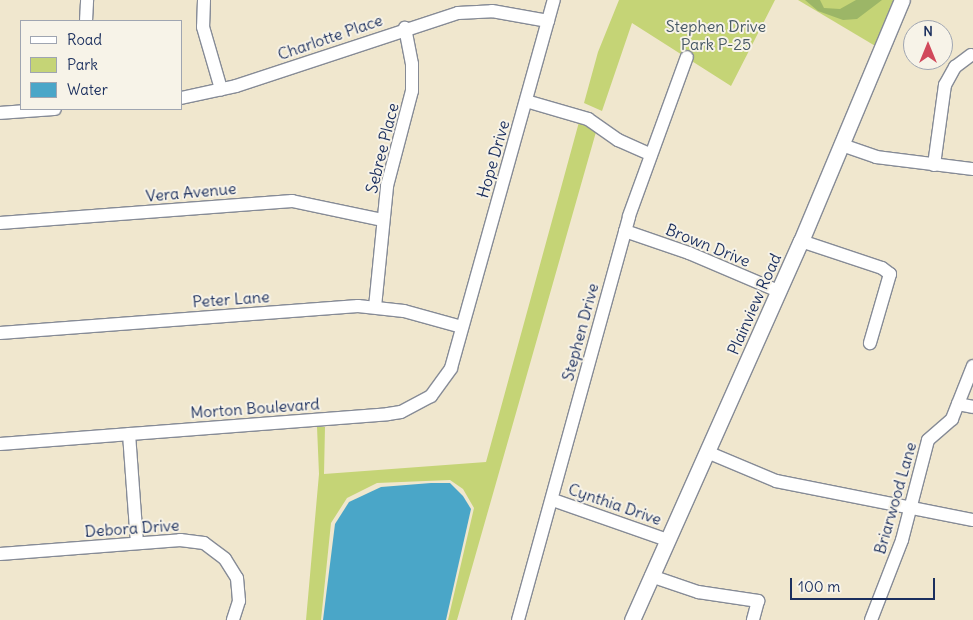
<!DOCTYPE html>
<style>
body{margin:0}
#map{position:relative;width:973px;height:620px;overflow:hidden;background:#f0e7ce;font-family:Delius,sans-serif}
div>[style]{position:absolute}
.green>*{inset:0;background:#c5d476}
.forest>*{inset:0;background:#9cb667}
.water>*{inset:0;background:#4aa6c8}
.roads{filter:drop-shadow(1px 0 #868b96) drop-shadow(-1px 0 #868b96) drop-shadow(0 1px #868b96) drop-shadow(0 -1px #868b96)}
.minor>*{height:12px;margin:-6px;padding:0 6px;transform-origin:6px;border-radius:6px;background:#fff}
.major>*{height:15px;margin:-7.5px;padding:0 7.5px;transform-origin:7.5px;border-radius:7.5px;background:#fff}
span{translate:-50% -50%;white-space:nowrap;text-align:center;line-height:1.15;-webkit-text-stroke:4px #f7f3e8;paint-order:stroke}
.park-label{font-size:16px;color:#465864}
.street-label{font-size:16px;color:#1b2f5e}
.legend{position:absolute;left:20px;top:20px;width:162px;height:90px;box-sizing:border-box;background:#f7f3e8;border:1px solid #9fa5b1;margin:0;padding:6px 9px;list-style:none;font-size:15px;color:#1b2f5e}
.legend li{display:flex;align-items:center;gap:10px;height:25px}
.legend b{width:25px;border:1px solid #9fa5b1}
.north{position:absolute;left:903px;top:20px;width:50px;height:50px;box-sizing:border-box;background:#f7f3e8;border:1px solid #9fa5b1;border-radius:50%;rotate:0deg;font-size:14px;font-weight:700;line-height:20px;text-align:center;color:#1b2f5e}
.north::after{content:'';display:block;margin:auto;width:18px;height:22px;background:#d1495b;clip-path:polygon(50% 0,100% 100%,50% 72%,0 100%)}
.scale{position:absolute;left:790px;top:578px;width:145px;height:22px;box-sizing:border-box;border:2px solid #1b2f5e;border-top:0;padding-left:6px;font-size:15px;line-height:18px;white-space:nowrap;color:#1b2f5e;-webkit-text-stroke:4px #f7f3e8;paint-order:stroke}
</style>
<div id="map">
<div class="green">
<div style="clip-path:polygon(619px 0,775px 0,731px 86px,632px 23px,602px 111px,584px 103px,598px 52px)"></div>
<div style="clip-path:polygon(798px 0,897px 0,877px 47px)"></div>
<div style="clip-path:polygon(579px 122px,596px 132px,457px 620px,448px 620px,474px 508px,463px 489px,450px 480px,377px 483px,347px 498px,331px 523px,321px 620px,306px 620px,319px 474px,317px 427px,325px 427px,324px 474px,486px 462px)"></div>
</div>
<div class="forest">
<div style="clip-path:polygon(805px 0,820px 0,824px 8px,840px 9px,856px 0,882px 0,857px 19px,843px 20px,818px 11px)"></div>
</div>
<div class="water">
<div style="clip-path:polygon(431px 483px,450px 483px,463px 496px,471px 509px,446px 620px,323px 620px,335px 524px,349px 502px,381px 487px)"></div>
</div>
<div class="roads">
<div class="minor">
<div style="left:204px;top:0;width:27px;rotate:92deg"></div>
<div style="left:203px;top:27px;width:65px;rotate:73.8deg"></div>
<div style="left:86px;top:21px;width:21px;rotate:-87deg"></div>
<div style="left:181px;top:98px;width:56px;rotate:-12.3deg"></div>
<div style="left:236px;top:86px;width:234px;rotate:-18.2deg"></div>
<div style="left:458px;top:13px;width:34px;rotate:-3deg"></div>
<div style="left:492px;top:11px;width:57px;rotate:10.1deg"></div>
<div style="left:526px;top:101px;width:65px;rotate:16.2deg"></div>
<div style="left:588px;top:119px;width:37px;rotate:35deg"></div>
<div style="left:618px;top:140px;width:36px;rotate:24deg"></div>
<div style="left:0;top:113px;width:55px;rotate:-4.2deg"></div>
<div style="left:842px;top:145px;width:36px;rotate:19deg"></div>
<div style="left:876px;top:157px;width:98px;rotate:7.1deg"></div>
<div style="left:934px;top:165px;width:81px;rotate:-82.2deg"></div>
<div style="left:945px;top:85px;width:21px;rotate:-61deg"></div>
<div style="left:955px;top:67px;width:20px;rotate:-37deg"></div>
<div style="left:0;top:223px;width:293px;rotate:-4.3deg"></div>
<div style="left:292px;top:201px;width:93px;rotate:11.8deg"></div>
<div style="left:625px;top:231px;width:68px;rotate:19deg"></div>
<div style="left:689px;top:253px;width:97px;rotate:23.1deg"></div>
<div style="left:801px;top:241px;width:85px;rotate:18.4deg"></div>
<div style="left:882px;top:268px;width:10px;rotate:37deg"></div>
<div style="left:890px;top:274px;width:72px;rotate:106.2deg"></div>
<div style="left:375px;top:307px;width:122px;rotate:-84.3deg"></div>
<div style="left:387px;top:186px;width:98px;rotate:-75.3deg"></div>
<div style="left:412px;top:91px;width:27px;rotate:-90deg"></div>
<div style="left:412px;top:64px;width:37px;rotate:-101deg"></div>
<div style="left:0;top:333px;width:359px;rotate:-4.3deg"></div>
<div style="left:358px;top:306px;width:46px;rotate:6.2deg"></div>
<div style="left:404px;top:311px;width:60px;rotate:15.4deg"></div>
<div style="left:958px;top:404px;width:15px;rotate:11deg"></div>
<div style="left:129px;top:434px;width:109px;rotate:85.8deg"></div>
<div style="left:0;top:444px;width:389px;rotate:-4.4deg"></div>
<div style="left:388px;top:414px;width:13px;rotate:-9deg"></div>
<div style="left:401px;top:412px;width:34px;rotate:-28deg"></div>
<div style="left:431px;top:396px;width:34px;rotate:-54deg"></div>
<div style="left:451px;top:368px;width:382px;rotate:-74.4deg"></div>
<div style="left:707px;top:452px;width:75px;rotate:22.8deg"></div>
<div style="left:776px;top:481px;width:201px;rotate:11.2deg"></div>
<div style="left:553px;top:500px;width:121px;rotate:19.3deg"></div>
<div style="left:0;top:554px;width:181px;rotate:-4.4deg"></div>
<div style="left:180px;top:540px;width:24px;rotate:7deg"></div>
<div style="left:204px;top:543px;width:26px;rotate:37deg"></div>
<div style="left:225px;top:559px;width:22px;rotate:58deg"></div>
<div style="left:237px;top:578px;width:23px;rotate:85deg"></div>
<div style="left:239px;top:601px;width:20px;rotate:108deg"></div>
<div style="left:651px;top:576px;width:50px;rotate:18.8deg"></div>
<div style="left:698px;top:592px;width:61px;rotate:8.5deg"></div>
<div style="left:758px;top:601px;width:20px;rotate:105deg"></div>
<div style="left:518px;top:620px;width:419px;rotate:-74.6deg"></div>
<div style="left:629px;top:216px;width:169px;rotate:-70deg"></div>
<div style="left:871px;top:620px;width:86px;rotate:-68.8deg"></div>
<div style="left:902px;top:540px;width:103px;rotate:-75.4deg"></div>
<div style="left:928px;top:440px;width:32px;rotate:-41deg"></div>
<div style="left:952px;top:419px;width:57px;rotate:-68.4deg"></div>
</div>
<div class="major">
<div style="left:632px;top:620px;width:415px;rotate:-66deg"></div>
<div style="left:801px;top:241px;width:261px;rotate:-67.3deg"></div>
</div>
</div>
<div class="park-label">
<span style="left:716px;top:35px">Stephen Drive<br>Park P-25</span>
</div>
<div class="street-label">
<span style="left:330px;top:37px;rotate:-19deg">Charlotte Place</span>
<span style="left:382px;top:148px;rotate:-76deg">Sebree Place</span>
<span style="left:493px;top:159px;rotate:-74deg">Hope Drive</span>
<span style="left:191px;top:192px;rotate:-5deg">Vera Avenue</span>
<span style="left:708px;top:245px;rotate:22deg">Brown Drive</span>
<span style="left:231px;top:299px;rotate:-4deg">Peter Lane</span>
<span style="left:754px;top:304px;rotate:-66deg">Plainview Road</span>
<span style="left:580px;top:332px;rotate:-75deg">Stephen Drive</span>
<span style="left:255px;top:408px;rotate:-4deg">Morton Boulevard</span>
<span style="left:895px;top:498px;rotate:-74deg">Briarwood Lane</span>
<span style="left:615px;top:504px;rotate:19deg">Cynthia Drive</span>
<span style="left:132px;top:528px;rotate:-4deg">Debora Drive</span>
</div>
<ul class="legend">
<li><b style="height:6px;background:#fff"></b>Road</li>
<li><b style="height:14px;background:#c5d476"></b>Park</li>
<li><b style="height:14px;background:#4aa6c8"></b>Water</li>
</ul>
<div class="north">N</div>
<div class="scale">100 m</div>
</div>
